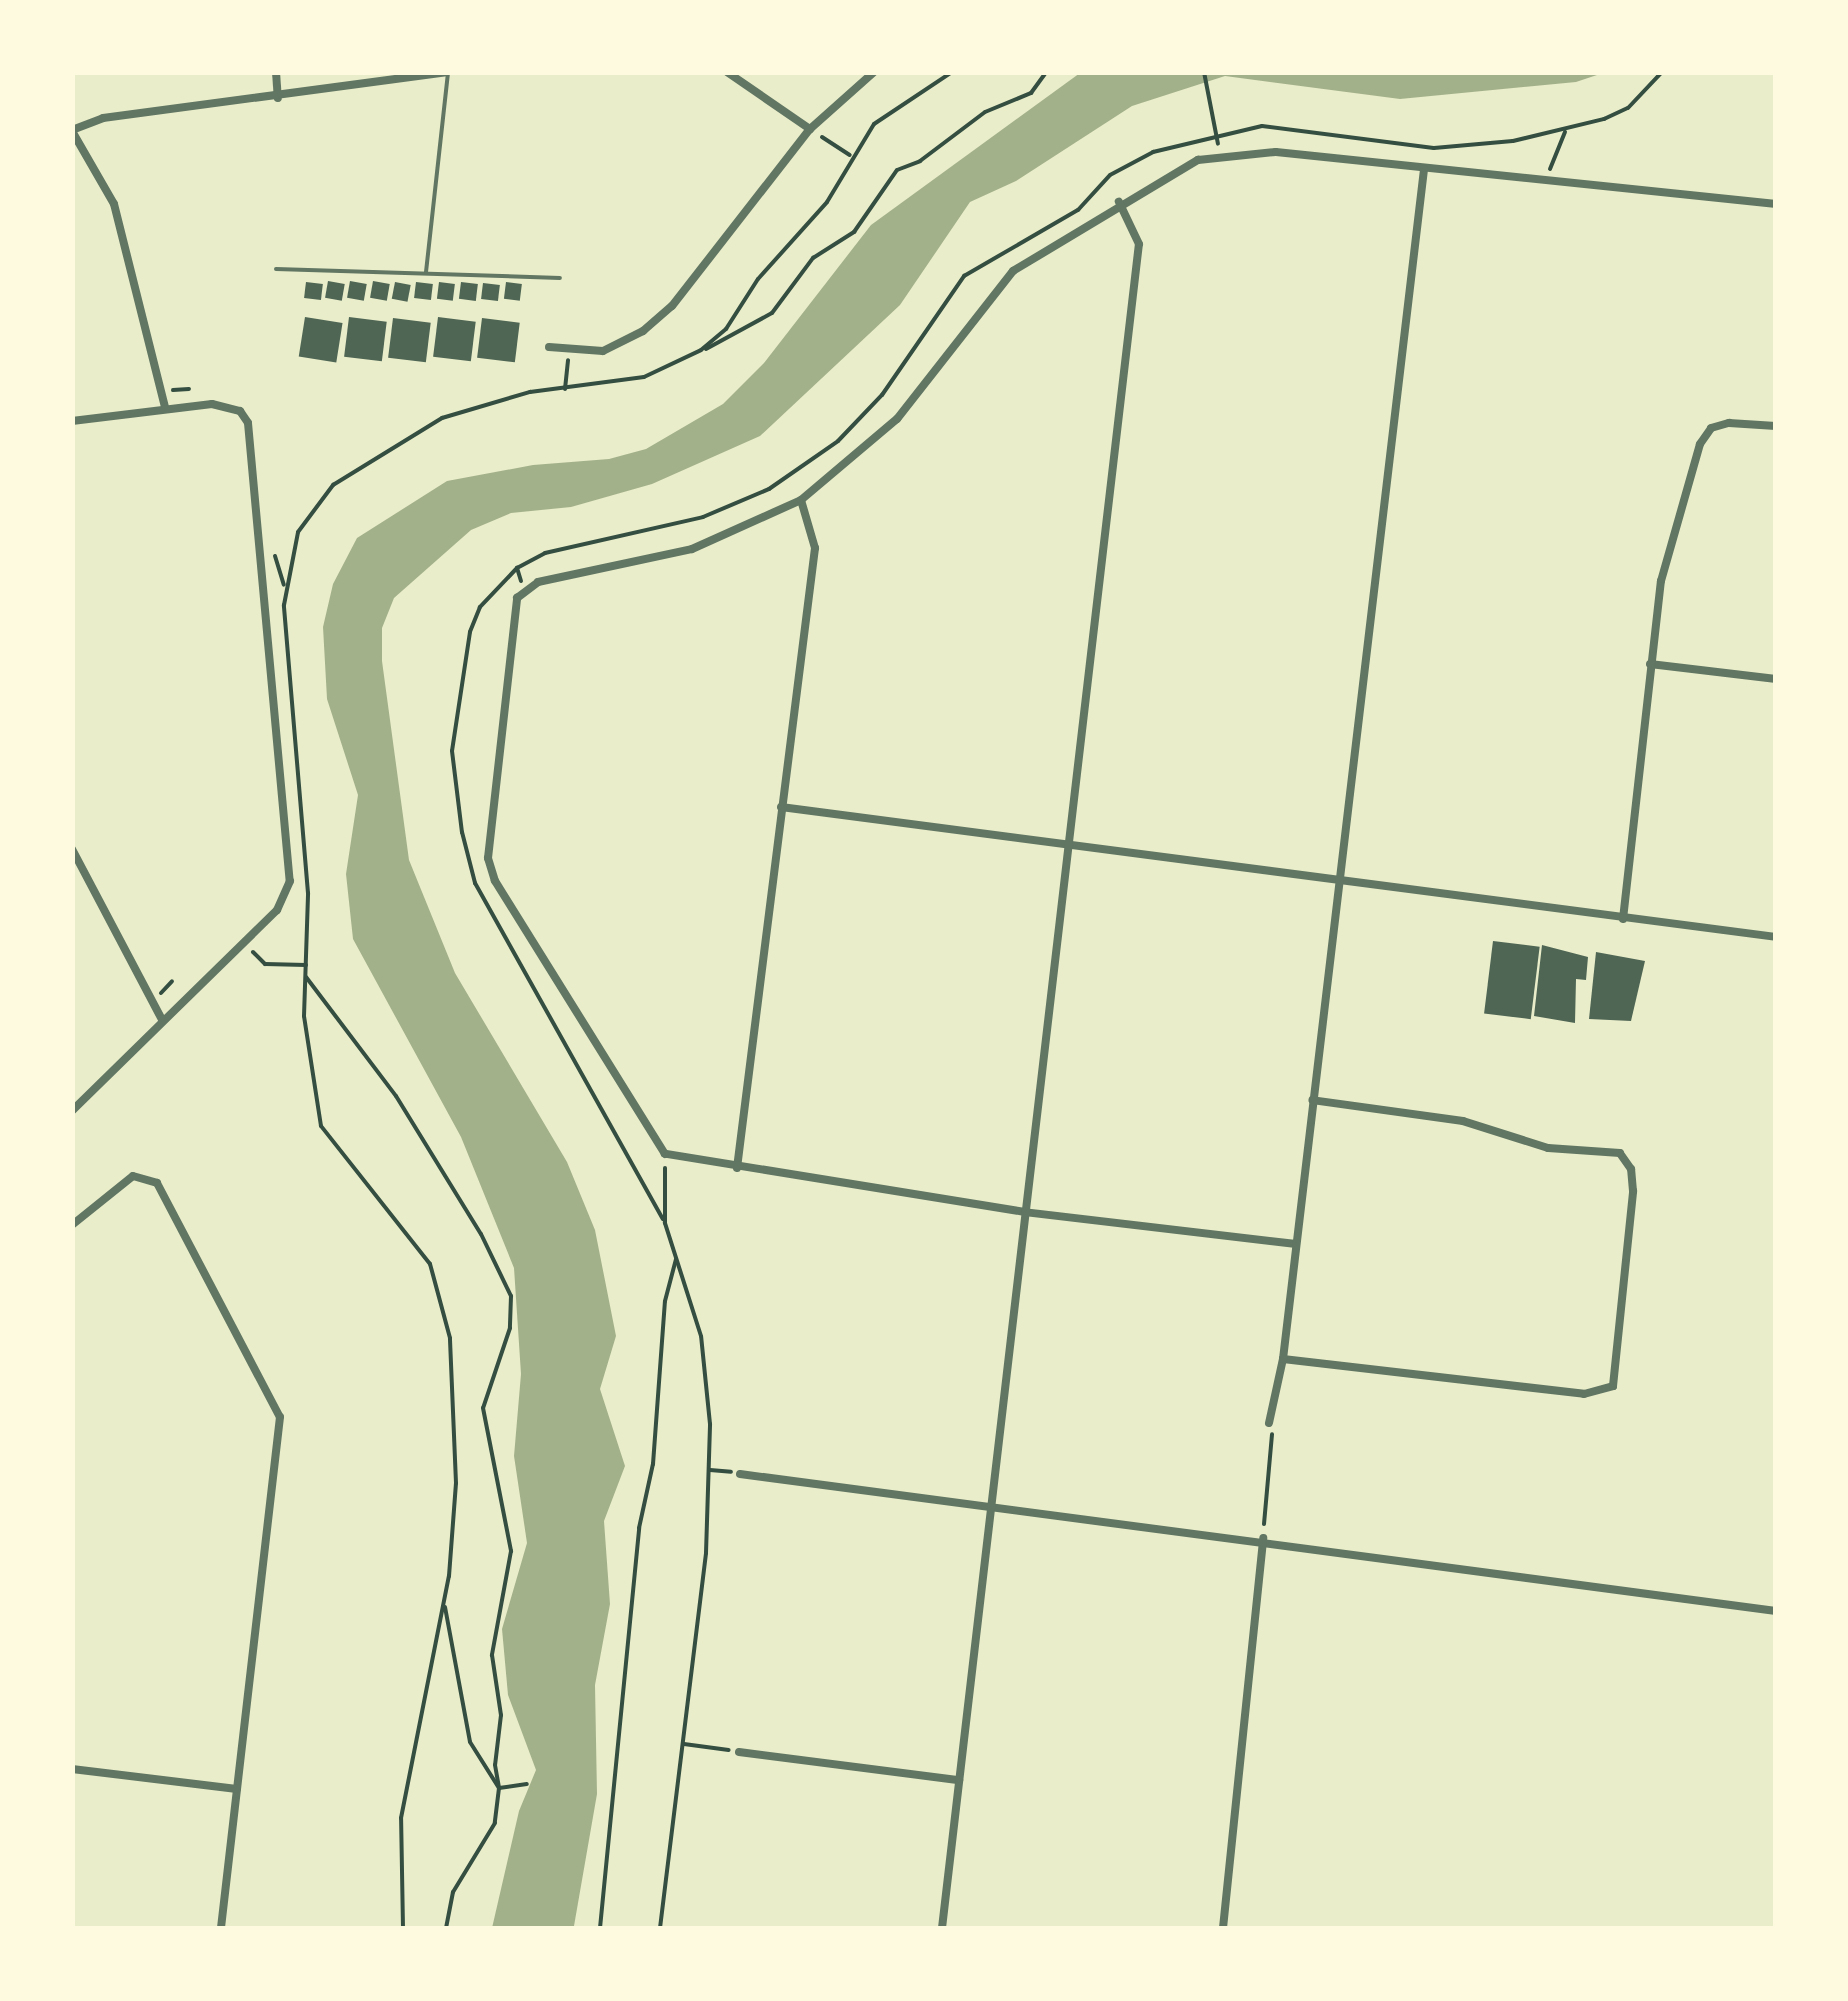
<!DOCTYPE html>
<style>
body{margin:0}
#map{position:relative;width:1848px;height:2001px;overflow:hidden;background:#e9edc9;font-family:"Times New Roman",serif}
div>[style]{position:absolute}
.water>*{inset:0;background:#a3b18a}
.building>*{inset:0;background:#4f6655;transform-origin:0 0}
.path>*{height:4px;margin:-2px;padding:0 2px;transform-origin:2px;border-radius:2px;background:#344e41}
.service>*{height:4px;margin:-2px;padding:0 2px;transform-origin:2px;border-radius:2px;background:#617663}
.minor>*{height:8px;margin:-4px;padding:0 4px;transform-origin:4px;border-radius:4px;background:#617663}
span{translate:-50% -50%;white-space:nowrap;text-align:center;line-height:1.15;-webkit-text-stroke:8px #fefae0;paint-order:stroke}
.frame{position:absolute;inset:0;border:75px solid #fefae0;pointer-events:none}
</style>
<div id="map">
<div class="water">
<div style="clip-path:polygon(1080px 73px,1603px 73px,1576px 82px,1400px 99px,1225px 76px,1132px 106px,1016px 181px,970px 202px,900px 305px,760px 436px,652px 484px,571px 507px,511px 513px,471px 530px,394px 598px,382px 628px,382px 661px,409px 860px,455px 973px,567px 1162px,595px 1230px,616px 1336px,600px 1389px,625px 1466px,604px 1521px,610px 1604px,595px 1685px,597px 1794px,574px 1926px,492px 1928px,519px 1811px,536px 1770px,508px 1695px,502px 1629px,527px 1543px,514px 1456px,521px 1374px,514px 1268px,461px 1137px,353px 939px,346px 874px,358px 795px,327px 699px,323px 627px,333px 584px,357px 538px,447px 481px,533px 465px,609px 459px,646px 449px,723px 404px,764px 363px,871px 225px)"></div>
</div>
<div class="building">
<div style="left:328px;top:281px;width:17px;height:17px;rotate:10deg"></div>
<div style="left:350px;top:281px;width:17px;height:17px;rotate:10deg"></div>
<div style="left:373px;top:281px;width:17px;height:17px;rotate:10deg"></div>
<div style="left:306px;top:282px;width:17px;height:16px;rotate:7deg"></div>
<div style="left:395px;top:282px;width:16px;height:17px;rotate:11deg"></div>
<div style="left:416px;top:282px;width:17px;height:16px;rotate:7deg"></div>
<div style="left:439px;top:282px;width:16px;height:17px;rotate:7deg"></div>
<div style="left:461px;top:282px;width:17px;height:17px;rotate:7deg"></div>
<div style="left:506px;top:282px;width:16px;height:17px;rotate:7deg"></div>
<div style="left:483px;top:283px;width:17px;height:16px;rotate:7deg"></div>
<div style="left:305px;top:317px;width:38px;height:40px;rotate:9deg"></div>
<div style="left:349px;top:317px;width:38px;height:40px;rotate:7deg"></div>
<div style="left:438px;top:317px;width:38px;height:40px;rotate:7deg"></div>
<div style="left:393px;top:318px;width:38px;height:40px;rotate:7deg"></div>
<div style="left:482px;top:318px;width:38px;height:40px;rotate:7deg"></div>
<div style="left:1493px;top:941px;width:47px;height:73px;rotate:7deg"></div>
<div style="clip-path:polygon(1542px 945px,1588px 957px,1586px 980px,1576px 979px,1575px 1023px,1534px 1016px)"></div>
<div style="clip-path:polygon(1596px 952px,1645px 961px,1631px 1021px,1589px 1019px)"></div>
</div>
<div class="path">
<div style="left:1204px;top:72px;width:73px;rotate:79deg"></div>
<div style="left:822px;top:137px;width:33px;rotate:33deg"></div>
<div style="left:1550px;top:169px;width:40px;rotate:-68deg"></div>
<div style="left:706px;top:349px;width:75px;rotate:-28.6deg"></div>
<div style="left:772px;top:313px;width:69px;rotate:-53.3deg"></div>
<div style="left:813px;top:258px;width:49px;rotate:-32.4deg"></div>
<div style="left:854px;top:232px;width:75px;rotate:-55.3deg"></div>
<div style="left:897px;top:170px;width:25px;rotate:-21deg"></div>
<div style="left:920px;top:161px;width:81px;rotate:-37deg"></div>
<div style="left:985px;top:112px;width:50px;rotate:-22.4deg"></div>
<div style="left:1031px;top:93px;width:26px;rotate:-54deg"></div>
<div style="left:565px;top:389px;width:29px;rotate:-84deg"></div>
<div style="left:173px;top:390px;width:16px;rotate:-4deg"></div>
<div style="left:275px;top:556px;width:30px;rotate:73deg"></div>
<div style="left:517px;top:568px;width:54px;rotate:133.5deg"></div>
<div style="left:480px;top:607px;width:27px;rotate:112deg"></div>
<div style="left:470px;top:632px;width:120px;rotate:98.6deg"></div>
<div style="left:452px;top:751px;width:82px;rotate:83deg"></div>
<div style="left:462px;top:832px;width:53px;rotate:75.7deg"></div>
<div style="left:475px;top:883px;width:385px;rotate:60.8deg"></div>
<div style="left:521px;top:581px;width:14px;rotate:-107deg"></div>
<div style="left:517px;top:568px;width:32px;rotate:-28deg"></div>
<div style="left:545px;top:553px;width:162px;rotate:-12.8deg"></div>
<div style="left:703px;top:517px;width:72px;rotate:-23deg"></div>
<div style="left:769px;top:489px;width:84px;rotate:-34.8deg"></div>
<div style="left:838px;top:441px;width:64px;rotate:-46.3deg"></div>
<div style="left:882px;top:395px;width:145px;rotate:-55.4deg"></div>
<div style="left:964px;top:276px;width:132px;rotate:-30.1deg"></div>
<div style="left:1078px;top:210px;width:47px;rotate:-47.6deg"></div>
<div style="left:1110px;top:175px;width:49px;rotate:-28.1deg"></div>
<div style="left:1153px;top:152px;width:112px;rotate:-13.4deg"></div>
<div style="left:1262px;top:126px;width:173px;rotate:7.3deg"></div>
<div style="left:1434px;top:148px;width:79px;rotate:-5.1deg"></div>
<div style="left:1513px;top:141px;width:94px;rotate:-13.6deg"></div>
<div style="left:1604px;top:119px;width:26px;rotate:-25deg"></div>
<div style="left:1628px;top:108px;width:50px;rotate:-46.6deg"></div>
<div style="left:253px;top:952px;width:17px;rotate:45deg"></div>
<div style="left:265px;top:964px;width:41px;rotate:1.4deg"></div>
<div style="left:306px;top:977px;width:149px;rotate:52.9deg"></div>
<div style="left:396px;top:1096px;width:162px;rotate:58.4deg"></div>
<div style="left:481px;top:1234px;width:69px;rotate:64.2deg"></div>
<div style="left:511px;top:1296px;width:32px;rotate:92deg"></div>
<div style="left:510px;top:1328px;width:84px;rotate:108.6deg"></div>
<div style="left:483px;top:1408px;width:146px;rotate:78.9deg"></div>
<div style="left:511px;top:1551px;width:106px;rotate:100.4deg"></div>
<div style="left:492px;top:1655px;width:61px;rotate:81.5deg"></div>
<div style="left:501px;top:1715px;width:50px;rotate:96.8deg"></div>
<div style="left:495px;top:1765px;width:23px;rotate:80deg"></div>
<div style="left:499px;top:1788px;width:28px;rotate:-8deg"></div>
<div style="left:161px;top:993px;width:16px;rotate:-47deg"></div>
<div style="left:710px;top:1470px;width:21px;rotate:5deg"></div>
<div style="left:1264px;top:1524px;width:90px;rotate:-84.9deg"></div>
<div style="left:445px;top:1607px;width:137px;rotate:79.5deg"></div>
<div style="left:470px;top:1742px;width:54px;rotate:57.8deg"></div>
<div style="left:499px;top:1788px;width:35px;rotate:97deg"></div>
<div style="left:495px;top:1823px;width:81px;rotate:121.3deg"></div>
<div style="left:453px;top:1892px;width:37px;rotate:101deg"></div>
<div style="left:684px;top:1744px;width:45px;rotate:7.6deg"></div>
<div style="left:403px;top:1928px;width:110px;rotate:-91deg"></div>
<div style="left:401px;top:1818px;width:247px;rotate:-78.8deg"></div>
<div style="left:449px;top:1576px;width:93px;rotate:-85.7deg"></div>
<div style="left:456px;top:1483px;width:145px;rotate:-92.4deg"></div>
<div style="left:450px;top:1338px;width:77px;rotate:-105.1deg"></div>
<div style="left:430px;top:1264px;width:176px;rotate:-128.3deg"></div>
<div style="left:321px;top:1126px;width:111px;rotate:-98.8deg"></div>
<div style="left:304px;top:1016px;width:123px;rotate:-88.1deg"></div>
<div style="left:308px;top:893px;width:289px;rotate:-94.8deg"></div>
<div style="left:284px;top:605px;width:74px;rotate:-79.1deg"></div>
<div style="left:298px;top:532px;width:59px;rotate:-53.3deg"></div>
<div style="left:333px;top:485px;width:128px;rotate:-31.6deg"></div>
<div style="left:442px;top:418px;width:92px;rotate:-16.5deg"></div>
<div style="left:530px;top:392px;width:115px;rotate:-7.5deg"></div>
<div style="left:644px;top:377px;width:63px;rotate:-25.3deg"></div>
<div style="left:701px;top:350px;width:33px;rotate:-40deg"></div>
<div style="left:726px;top:329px;width:59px;rotate:-57.4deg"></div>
<div style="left:758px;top:279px;width:103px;rotate:-48.1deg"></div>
<div style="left:827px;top:202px;width:91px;rotate:-58.9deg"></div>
<div style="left:874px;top:124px;width:94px;rotate:-33.7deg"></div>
<div style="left:600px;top:1928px;width:402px;rotate:-84.4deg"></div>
<div style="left:639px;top:1528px;width:66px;rotate:-77.7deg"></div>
<div style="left:653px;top:1464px;width:163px;rotate:-85.8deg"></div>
<div style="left:665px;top:1301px;width:43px;rotate:-75.3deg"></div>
<div style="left:660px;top:1928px;width:378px;rotate:-83deg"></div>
<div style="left:706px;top:1553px;width:129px;rotate:-88.2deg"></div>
<div style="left:710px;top:1424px;width:88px;rotate:-95.8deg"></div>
<div style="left:701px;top:1336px;width:119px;rotate:-107.7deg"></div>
<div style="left:665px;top:1223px;width:55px;rotate:-90deg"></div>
</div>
<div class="service">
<div style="left:276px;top:269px;width:284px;rotate:1.8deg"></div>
<div style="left:426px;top:272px;width:200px;rotate:-83.7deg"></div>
</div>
<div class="minor">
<div style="left:276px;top:72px;width:26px;rotate:86deg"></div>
<div style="left:727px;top:72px;width:101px;rotate:34.5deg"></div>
<div style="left:72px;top:130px;width:33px;rotate:-21deg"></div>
<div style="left:103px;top:118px;width:346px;rotate:-7.6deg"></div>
<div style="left:72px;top:131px;width:84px;rotate:60.1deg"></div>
<div style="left:114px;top:204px;width:209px;rotate:75.9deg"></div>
<div style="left:549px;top:347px;width:54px;rotate:4.2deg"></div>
<div style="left:603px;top:351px;width:45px;rotate:-26.6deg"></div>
<div style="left:643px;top:331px;width:38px;rotate:-41deg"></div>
<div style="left:672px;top:306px;width:224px;rotate:-52.1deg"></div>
<div style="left:810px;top:129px;width:86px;rotate:-41.7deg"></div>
<div style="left:72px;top:421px;width:141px;rotate:-6.9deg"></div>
<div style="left:212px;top:404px;width:29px;rotate:14deg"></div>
<div style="left:240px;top:411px;width:14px;rotate:56deg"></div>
<div style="left:248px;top:423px;width:460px;rotate:84.8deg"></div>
<div style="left:290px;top:881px;width:32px;rotate:114deg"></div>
<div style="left:277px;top:910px;width:287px;rotate:135.6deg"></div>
<div style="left:1650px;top:664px;width:127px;rotate:6.8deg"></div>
<div style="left:781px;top:807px;width:1003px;rotate:7.44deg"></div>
<div style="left:72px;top:849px;width:193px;rotate:62.2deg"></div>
<div style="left:1623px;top:919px;width:340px;rotate:-83.6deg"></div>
<div style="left:1661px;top:581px;width:142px;rotate:-74.1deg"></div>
<div style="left:1700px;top:444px;width:19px;rotate:-55deg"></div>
<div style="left:1711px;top:428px;width:19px;rotate:-16deg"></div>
<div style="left:1729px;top:423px;width:47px;rotate:3.7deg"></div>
<div style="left:737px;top:1168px;width:625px;rotate:-82.83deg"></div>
<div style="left:815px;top:548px;width:50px;rotate:-106.3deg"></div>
<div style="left:72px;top:1225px;width:78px;rotate:-38.8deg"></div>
<div style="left:133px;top:1176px;width:25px;rotate:16deg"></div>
<div style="left:157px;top:1183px;width:264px;rotate:62.3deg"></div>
<div style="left:280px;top:1417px;width:514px;rotate:96.59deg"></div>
<div style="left:1296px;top:1244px;width:273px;rotate:-173.3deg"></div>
<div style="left:1025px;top:1212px;width:365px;rotate:-170.8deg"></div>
<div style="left:665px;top:1154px;width:322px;rotate:-121.9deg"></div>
<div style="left:495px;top:881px;width:24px;rotate:-107deg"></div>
<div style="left:488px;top:858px;width:262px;rotate:-83.6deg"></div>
<div style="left:517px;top:598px;width:26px;rotate:-37deg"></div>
<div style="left:538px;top:582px;width:157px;rotate:-12.1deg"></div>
<div style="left:692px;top:549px;width:120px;rotate:-24.2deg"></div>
<div style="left:801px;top:500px;width:126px;rotate:-40.2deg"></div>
<div style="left:897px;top:419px;width:188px;rotate:-51.9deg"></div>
<div style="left:1013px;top:271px;width:216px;rotate:-31deg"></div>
<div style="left:1198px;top:160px;width:78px;rotate:-5.9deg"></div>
<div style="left:1276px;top:152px;width:503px;rotate:5.94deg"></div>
<div style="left:1283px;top:1359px;width:303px;rotate:6.6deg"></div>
<div style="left:1584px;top:1394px;width:30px;rotate:-15deg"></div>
<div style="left:1613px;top:1386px;width:196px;rotate:-84.1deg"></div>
<div style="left:1633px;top:1191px;width:22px;rotate:-95deg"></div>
<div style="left:1631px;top:1169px;width:19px;rotate:-125deg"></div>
<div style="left:1620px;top:1153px;width:72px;rotate:-176deg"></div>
<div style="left:1548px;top:1148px;width:89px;rotate:-162.4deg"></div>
<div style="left:1463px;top:1121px;width:152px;rotate:-172.1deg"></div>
<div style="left:1269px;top:1423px;width:66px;rotate:-77.7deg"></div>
<div style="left:1283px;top:1359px;width:1198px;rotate:-83.24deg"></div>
<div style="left:740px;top:1474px;width:1045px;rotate:7.53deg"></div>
<div style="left:739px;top:1752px;width:222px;rotate:7.3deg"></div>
<div style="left:72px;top:1769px;width:166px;rotate:6.9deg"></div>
<div style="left:942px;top:1928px;width:1695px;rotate:-83.33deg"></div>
<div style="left:1139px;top:244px;width:47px;rotate:-115.5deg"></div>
<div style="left:1223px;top:1928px;width:392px;rotate:-84.1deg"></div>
</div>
<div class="frame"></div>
</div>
